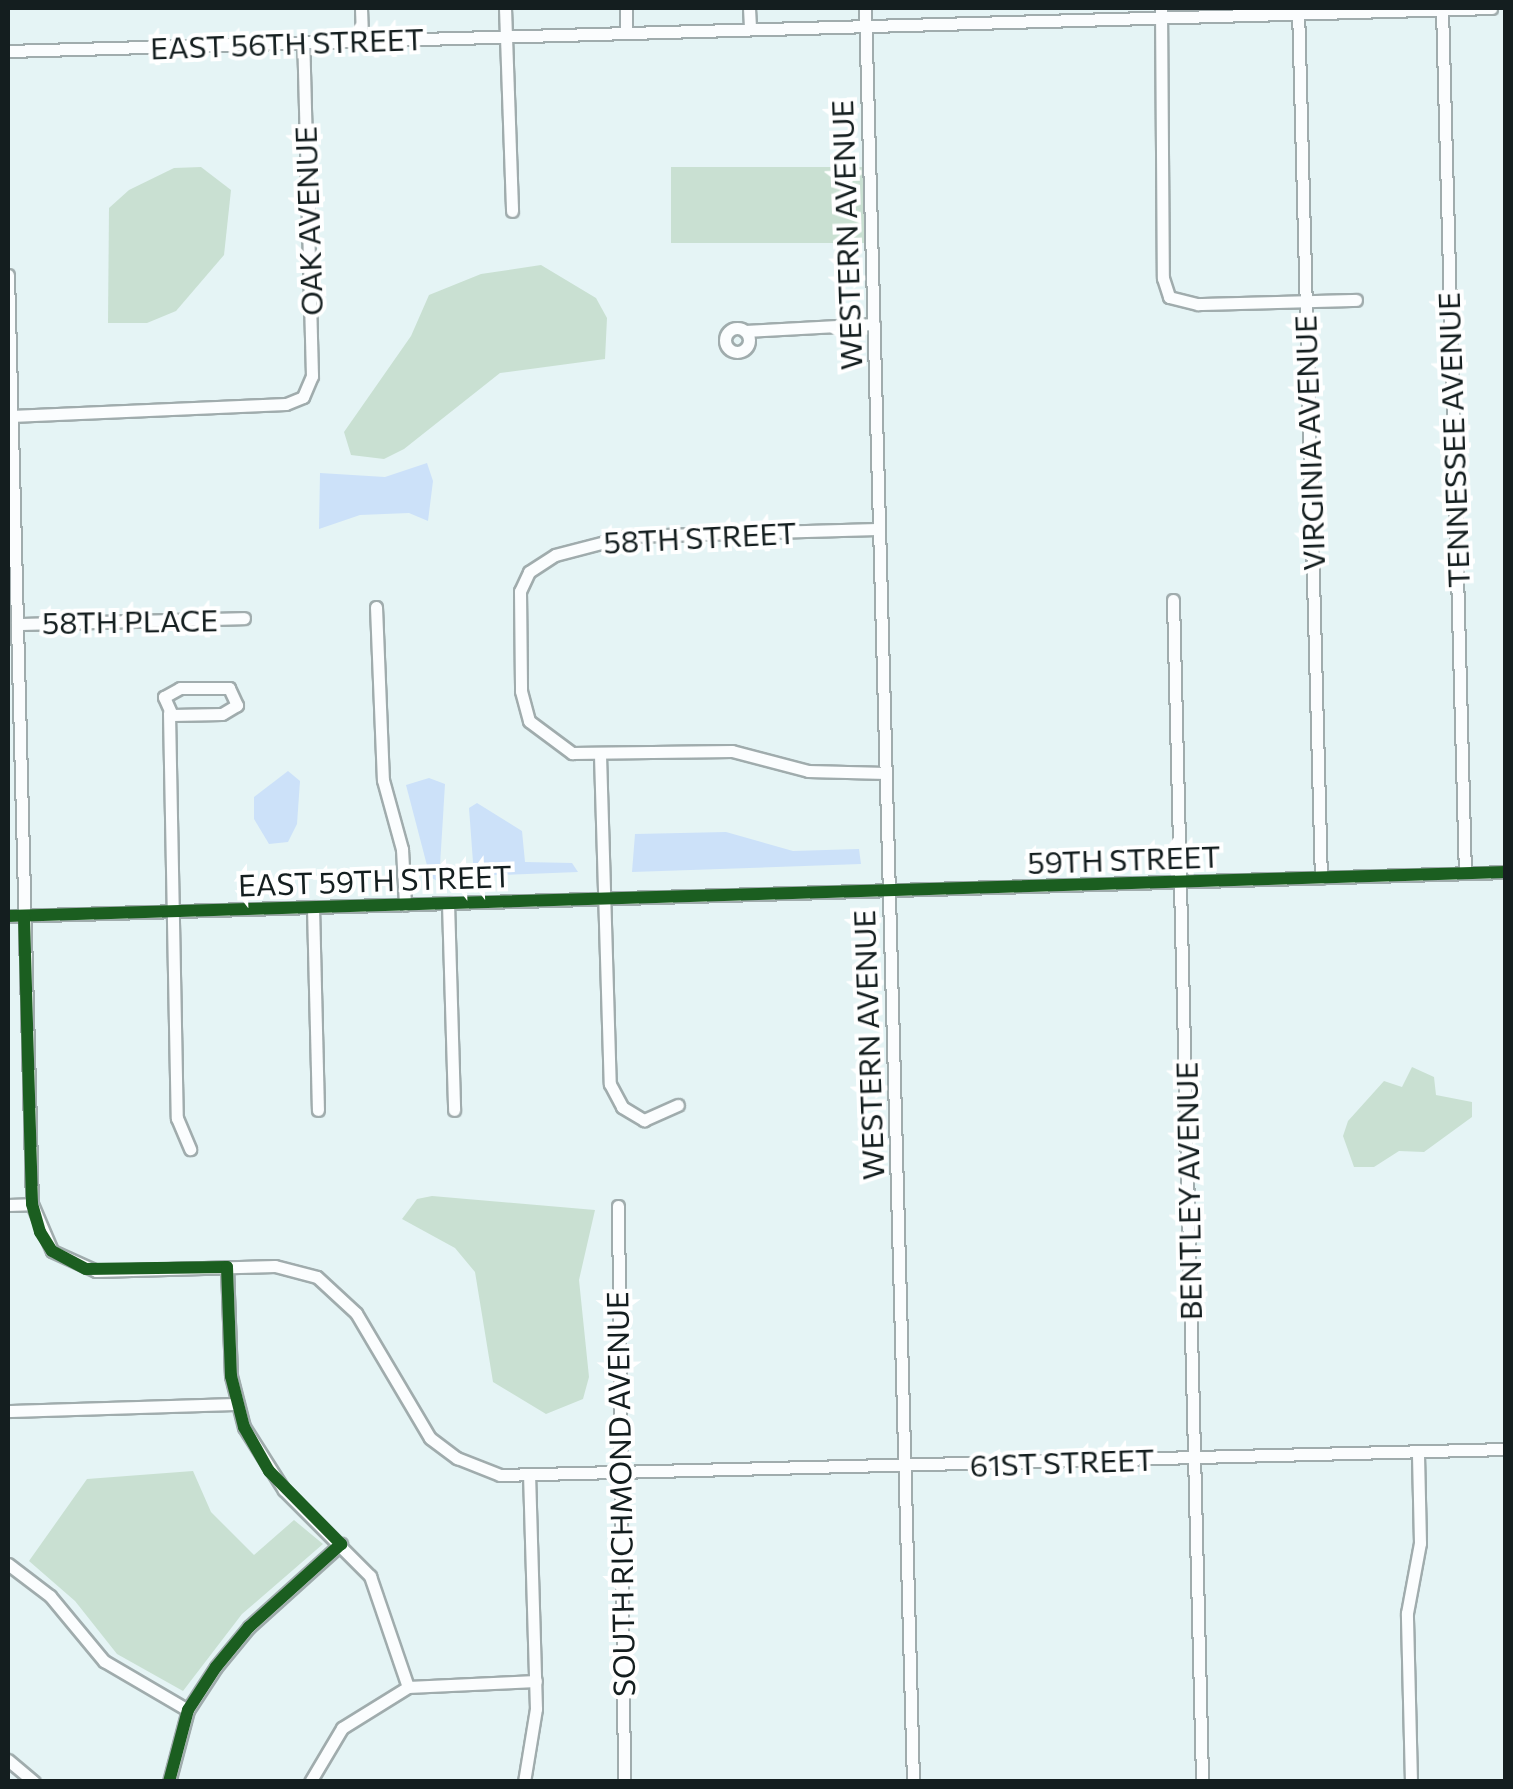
<!DOCTYPE html>
<style>
body{margin:0}
#map{position:relative;width:1513px;height:1789px;overflow:hidden;background:#e5f4f5;font-family:Commissioner,sans-serif}
div>[style]{position:absolute}
.green>*{inset:0;background:#c9e0d2;transform-origin:0 0}
.water>*{inset:0;background:#cce1f9}
.roads{filter:drop-shadow(2px 0 #a0acad) drop-shadow(-2px 0 #a0acad) drop-shadow(0 2px #a0acad) drop-shadow(0 -2px #a0acad)}
.minor>*{height:11px;margin:-5.5px;padding:0 5.5px;transform-origin:5.5px;border-radius:5.5px;background:#fbfdfe}
.minor>.ring{margin:-5.5px;padding:0;box-sizing:content-box;background:none;border:11px solid #fbfdfe;border-radius:50%}
.cycleway>*{height:12px;margin:-6px;padding:0 6px;transform-origin:6px;border-radius:6px;background:#1b5e20}
span{translate:-50% -50%;white-space:nowrap;text-align:center;line-height:1.15;-webkit-text-stroke:8px #fff;paint-order:stroke}
.street-label{font-size:30px;color:#141e1f}
.frame{position:absolute;inset:0;border:10px solid #141e1f;pointer-events:none}
</style>
<div id="map">
<div class="green">
<div style="clip-path:polygon(201px 167px,231px 190px,224px 255px,176px 311px,147px 323px,108px 323px,109px 208px,129px 190px,174px 168px)"></div>
<div style="left:865px;top:167px;width:76px;height:194px;rotate:90deg"></div>
<div style="clip-path:polygon(541px 265px,596px 298px,607px 318px,605px 359px,500px 373px,404px 449px,384px 459px,351px 455px,344px 432px,411px 336px,429px 295px,481px 274px)"></div>
<div style="clip-path:polygon(1412px 1067px,1434px 1077px,1436px 1095px,1472px 1102px,1472px 1117px,1424px 1152px,1399px 1151px,1374px 1167px,1354px 1167px,1343px 1136px,1348px 1121px,1384px 1081px,1402px 1087px)"></div>
<div style="clip-path:polygon(432px 1196px,595px 1210px,579px 1280px,589px 1377px,583px 1399px,546px 1414px,493px 1382px,475px 1272px,455px 1248px,402px 1219px,417px 1199px)"></div>
<div style="clip-path:polygon(193px 1471px,211px 1512px,254px 1555px,294px 1520px,323px 1544px,242px 1614px,183px 1691px,117px 1654px,75px 1601px,29px 1561px,87px 1479px)"></div>
</div>
<div class="water">
<div style="clip-path:polygon(427px 463px,433px 481px,428px 521px,409px 513px,360px 515px,319px 529px,320px 473px,385px 477px)"></div>
<div style="clip-path:polygon(288px 771px,300px 781px,297px 824px,288px 842px,269px 844px,254px 819px,254px 797px)"></div>
<div style="clip-path:polygon(429px 778px,445px 784px,439px 882px,430px 877px,406px 785px)"></div>
<div style="clip-path:polygon(477px 803px,522px 831px,525px 862px,572px 863px,578px 872px,474px 876px,469px 808px)"></div>
<div style="clip-path:polygon(726px 832px,793px 851px,859px 849px,861px 864px,632px 872px,635px 834px)"></div>
</div>
<div class="roads">
<div class="minor">
<div style="left:361px;top:8px;width:33px;rotate:88deg"></div>
<div style="left:505px;top:8px;width:203px;rotate:88deg"></div>
<div style="left:626px;top:8px;width:22px;rotate:90deg"></div>
<div style="left:749px;top:8px;width:21px;rotate:87deg"></div>
<div style="left:865px;top:8px;width:1775px;rotate:88.45deg"></div>
<div style="left:1161px;top:8px;width:270px;rotate:89.6deg"></div>
<div style="left:1163px;top:278px;width:20px;rotate:72deg"></div>
<div style="left:1169px;top:297px;width:30px;rotate:14deg"></div>
<div style="left:1198px;top:304px;width:158px;rotate:-1.5deg"></div>
<div style="left:1298px;top:8px;width:870px;rotate:88.49deg"></div>
<div style="left:1442px;top:8px;width:865px;rotate:88.48deg"></div>
<div style="left:8px;top:51px;width:1484px;rotate:-1.66deg"></div>
<div style="left:8px;top:275px;width:929px;rotate:88.52deg"></div>
<div style="left:32px;top:1204px;width:51px;rotate:66.9deg"></div>
<div style="left:52px;top:1251px;width:48px;rotate:24.4deg"></div>
<div style="left:96px;top:1271px;width:179px;rotate:-1.6deg"></div>
<div style="left:275px;top:1266px;width:43px;rotate:14.7deg"></div>
<div style="left:317px;top:1277px;width:53px;rotate:42.7deg"></div>
<div style="left:356px;top:1313px;width:145px;rotate:59.4deg"></div>
<div style="left:430px;top:1438px;width:34px;rotate:37deg"></div>
<div style="left:457px;top:1458px;width:46px;rotate:21.6deg"></div>
<div style="left:500px;top:1475px;width:1006px;rotate:-1.48deg"></div>
<div class="ring" style="left:725px;top:328px;width:13px;height:13px"></div>
<div style="left:745px;top:331px;width:129px;rotate:-3.1deg"></div>
<div style="left:11px;top:416px;width:275px;rotate:-2.5deg"></div>
<div style="left:286px;top:404px;width:18px;rotate:-22deg"></div>
<div style="left:303px;top:397px;width:23px;rotate:-67deg"></div>
<div style="left:312px;top:376px;width:334px;rotate:-91.5deg"></div>
<div style="left:877px;top:529px;width:249px;rotate:178.4deg"></div>
<div style="left:628px;top:536px;width:75px;rotate:165.4deg"></div>
<div style="left:555px;top:555px;width:31px;rotate:147deg"></div>
<div style="left:529px;top:572px;width:21px;rotate:115deg"></div>
<div style="left:520px;top:591px;width:100px;rotate:89.4deg"></div>
<div style="left:521px;top:691px;width:31px;rotate:75deg"></div>
<div style="left:529px;top:721px;width:54px;rotate:36.7deg"></div>
<div style="left:572px;top:753px;width:160px;rotate:-0.7deg"></div>
<div style="left:732px;top:751px;width:79px;rotate:14.7deg"></div>
<div style="left:808px;top:771px;width:78px;rotate:1.5deg"></div>
<div style="left:1173px;top:600px;width:1182px;rotate:88.59deg"></div>
<div style="left:376px;top:607px;width:173px;rotate:87.7deg"></div>
<div style="left:383px;top:780px;width:72px;rotate:74.6deg"></div>
<div style="left:402px;top:849px;width:56px;rotate:86.9deg"></div>
<div style="left:17px;top:624px;width:227px;rotate:-1.5deg"></div>
<div style="left:180px;top:688px;width:49px"></div>
<div style="left:229px;top:688px;width:19px;rotate:65deg"></div>
<div style="left:237px;top:705px;width:17px;rotate:149deg"></div>
<div style="left:222px;top:714px;width:50px;rotate:178.9deg"></div>
<div style="left:172px;top:715px;width:20px;rotate:-114deg"></div>
<div style="left:164px;top:697px;width:18px;rotate:-29deg"></div>
<div style="left:169px;top:713px;width:405px;rotate:88.9deg"></div>
<div style="left:177px;top:1118px;width:34px;rotate:67deg"></div>
<div style="left:600px;top:755px;width:329px;rotate:88.3deg"></div>
<div style="left:610px;top:1084px;width:26px;rotate:62deg"></div>
<div style="left:622px;top:1107px;width:26px;rotate:31deg"></div>
<div style="left:644px;top:1120px;width:37px;rotate:-24deg"></div>
<div style="left:448px;top:903px;width:207px;rotate:88.3deg"></div>
<div style="left:313px;top:907px;width:203px;rotate:88.6deg"></div>
<div style="left:8px;top:916px;width:1499px;rotate:-1.68deg"></div>
<div style="left:8px;top:1205px;width:24px;rotate:-2deg"></div>
<div style="left:618px;top:1206px;width:576px;rotate:89.4deg"></div>
<div style="left:227px;top:1267px;width:109px;rotate:87.9deg"></div>
<div style="left:231px;top:1376px;width:53px;rotate:75.7deg"></div>
<div style="left:244px;top:1427px;width:75px;rotate:57.6deg"></div>
<div style="left:284px;top:1490px;width:122px;rotate:45deg"></div>
<div style="left:370px;top:1576px;width:117px;rotate:71.1deg"></div>
<div style="left:8px;top:1411px;width:229px;rotate:-1.8deg"></div>
<div style="left:8px;top:1564px;width:53px;rotate:37.3deg"></div>
<div style="left:50px;top:1596px;width:85px;rotate:50.3deg"></div>
<div style="left:104px;top:1661px;width:97px;rotate:30.3deg"></div>
<div style="left:8px;top:1760px;width:34px;rotate:40deg"></div>
<div style="left:169px;top:1782px;width:74px;rotate:-75.2deg"></div>
<div style="left:188px;top:1710px;width:51px;rotate:-56.9deg"></div>
<div style="left:216px;top:1667px;width:52px;rotate:-50.5deg"></div>
<div style="left:249px;top:1627px;width:124px;rotate:-42.1deg"></div>
<div style="left:310px;top:1782px;width:63px;rotate:-59.3deg"></div>
<div style="left:342px;top:1728px;width:78px;rotate:-31.8deg"></div>
<div style="left:408px;top:1687px;width:128px;rotate:-2.7deg"></div>
<div style="left:524px;top:1782px;width:74px;rotate:-80.7deg"></div>
<div style="left:536px;top:1709px;width:231px;rotate:-91.7deg"></div>
<div style="left:1411px;top:1782px;width:169px;rotate:-91.4deg"></div>
<div style="left:1407px;top:1613px;width:71px;rotate:-79.5deg"></div>
<div style="left:1420px;top:1543px;width:91px;rotate:-91.3deg"></div>
</div>
</div>
<div class="cycleway">
<div style="left:8px;top:916px;width:1499px;rotate:-1.68deg"></div>
<div style="left:24px;top:916px;width:288px;rotate:88.4deg"></div>
<div style="left:32px;top:1204px;width:29px;rotate:74deg"></div>
<div style="left:40px;top:1232px;width:22px;rotate:58deg"></div>
<div style="left:52px;top:1251px;width:38px;rotate:28deg"></div>
<div style="left:86px;top:1269px;width:141px;rotate:-0.8deg"></div>
<div style="left:227px;top:1267px;width:109px;rotate:87.9deg"></div>
<div style="left:231px;top:1376px;width:53px;rotate:75.7deg"></div>
<div style="left:244px;top:1427px;width:51px;rotate:60.4deg"></div>
<div style="left:269px;top:1471px;width:103px;rotate:45.4deg"></div>
<div style="left:341px;top:1544px;width:124px;rotate:137.9deg"></div>
<div style="left:249px;top:1627px;width:52px;rotate:129.5deg"></div>
<div style="left:216px;top:1667px;width:51px;rotate:123.1deg"></div>
<div style="left:188px;top:1710px;width:74px;rotate:104.8deg"></div>
</div>
<div class="street-label">
<span style="left:287px;top:43px;rotate:-2deg">EAST 56TH STREET</span>
<span style="left:308px;top:221px;rotate:-92deg">OAK AVENUE</span>
<span style="left:846px;top:235px;rotate:-92deg">WESTERN AVENUE</span>
<span style="left:1453px;top:440px;rotate:-92deg">TENNESSEE AVENUE</span>
<span style="left:1309px;top:443px;rotate:-92deg">VIRGINIA AVENUE</span>
<span style="left:700px;top:537px;rotate:-3deg">58TH STREET</span>
<span style="left:130px;top:621px;rotate:-1deg">58TH PLACE</span>
<span style="left:1124px;top:859px;rotate:-2deg">59TH STREET</span>
<span style="left:375px;top:880px;rotate:-2deg">EAST 59TH STREET</span>
<span style="left:868px;top:1045px;rotate:-92deg">WESTERN AVENUE</span>
<span style="left:1188px;top:1191px;rotate:-91deg">BENTLEY AVENUE</span>
<span style="left:1062px;top:1462px;rotate:-2deg">61ST STREET</span>
<span style="left:620px;top:1494px;rotate:-91deg">SOUTH RICHMOND AVENUE</span>
</div>
<div class="frame"></div>
</div>
